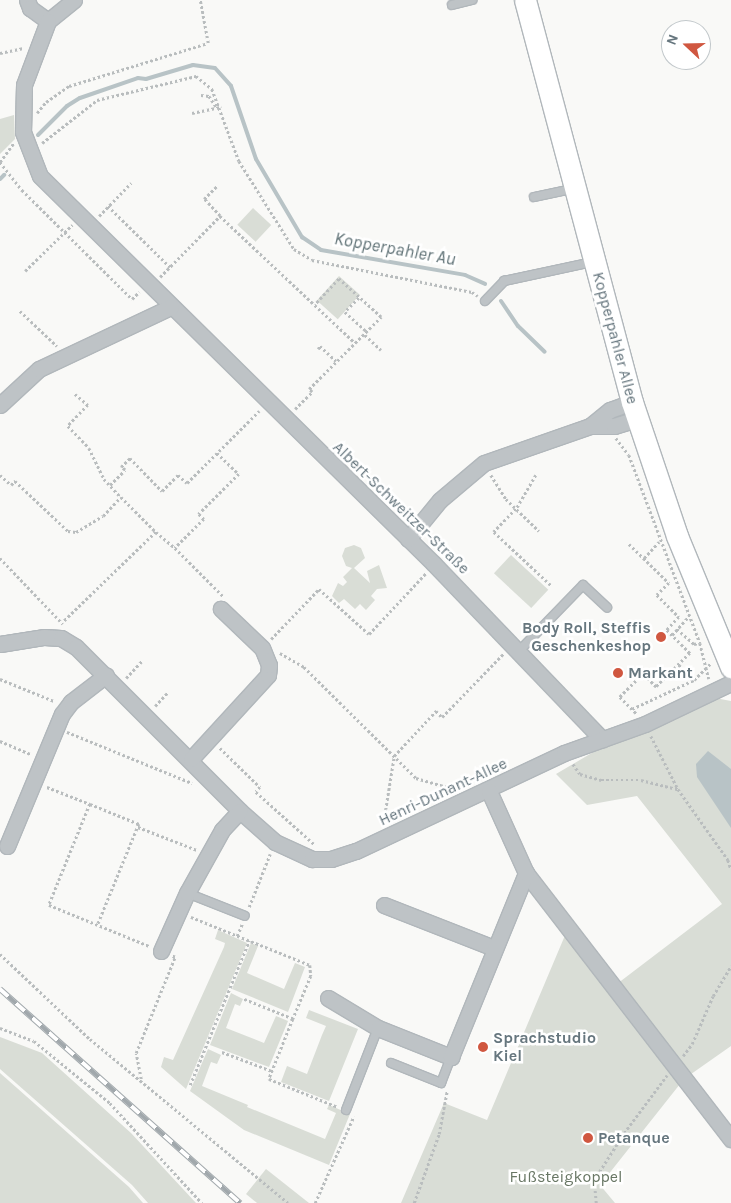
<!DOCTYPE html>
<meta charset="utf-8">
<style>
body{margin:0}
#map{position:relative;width:731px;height:1203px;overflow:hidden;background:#f9f9f7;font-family:Karla,sans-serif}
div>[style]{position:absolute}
.green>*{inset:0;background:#d9ddd6;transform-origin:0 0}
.water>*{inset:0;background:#b8c3c6}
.stream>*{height:4px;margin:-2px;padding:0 2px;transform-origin:2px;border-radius:2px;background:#b8c3c6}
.path>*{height:2.5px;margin-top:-1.25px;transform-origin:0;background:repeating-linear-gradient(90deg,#b9bdbe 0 2.5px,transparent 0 5px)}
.roads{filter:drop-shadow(1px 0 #b1b7bb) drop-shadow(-1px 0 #b1b7bb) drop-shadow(0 1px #b1b7bb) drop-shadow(0 -1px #b1b7bb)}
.lane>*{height:8px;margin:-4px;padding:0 4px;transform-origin:4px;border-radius:4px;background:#bec3c6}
.street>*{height:15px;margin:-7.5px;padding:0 7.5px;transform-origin:7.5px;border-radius:7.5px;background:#bec3c6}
.secondary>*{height:21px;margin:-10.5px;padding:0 10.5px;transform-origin:10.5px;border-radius:10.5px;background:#fff}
.rail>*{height:5.5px;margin-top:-2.75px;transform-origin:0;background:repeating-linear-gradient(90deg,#fff 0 11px,#a1a8ac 0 22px);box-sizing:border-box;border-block:1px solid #a1a8ac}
.dots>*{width:14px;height:14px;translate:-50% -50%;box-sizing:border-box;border:2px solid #fff;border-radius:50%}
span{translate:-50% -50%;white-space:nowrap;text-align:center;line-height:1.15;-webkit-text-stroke:5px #fff;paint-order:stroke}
.street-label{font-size:16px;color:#66767e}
.poi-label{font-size:16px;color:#66767e;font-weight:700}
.right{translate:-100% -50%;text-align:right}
.left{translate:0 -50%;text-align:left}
.park-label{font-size:16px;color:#697765}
.water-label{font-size:18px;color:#627478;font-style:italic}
.north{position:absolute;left:661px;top:20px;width:50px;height:50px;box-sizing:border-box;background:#fff;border:1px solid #c2c8cb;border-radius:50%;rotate:291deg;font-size:14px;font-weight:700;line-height:20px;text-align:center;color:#66767e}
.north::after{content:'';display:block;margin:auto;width:18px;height:22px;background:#d05740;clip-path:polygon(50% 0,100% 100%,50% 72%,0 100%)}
</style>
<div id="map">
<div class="green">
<div style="clip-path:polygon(14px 115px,15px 139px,0 154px,0 119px)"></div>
<div style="left:253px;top:208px;width:25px;height:23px;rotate:43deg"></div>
<div style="left:339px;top:276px;width:28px;height:33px;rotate:42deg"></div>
<div style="clip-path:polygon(354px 545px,361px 548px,365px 558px,354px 568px,370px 583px,367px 571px,379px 565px,387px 588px,377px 589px,371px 596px,375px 600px,366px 610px,360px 604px,355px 609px,344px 599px,339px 603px,332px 596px,338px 583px,343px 586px,347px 582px,343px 577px,352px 568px,346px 566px,342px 556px,345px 548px)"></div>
<div style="left:511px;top:555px;width:51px;height:25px;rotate:43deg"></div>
<div style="clip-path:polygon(715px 698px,731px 701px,731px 1046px,684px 1079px,600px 1185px,615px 1203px,401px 1203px,444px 1103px,487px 1120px,566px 933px,609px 990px,722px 904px,637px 796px,587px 805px,556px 774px,602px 747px)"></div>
<div style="clip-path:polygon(218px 930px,247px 943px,186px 1089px,161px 1067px,164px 1057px,173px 1060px,224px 947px,225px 943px,215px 939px)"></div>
<div style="clip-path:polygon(251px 943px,258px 946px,247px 973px,284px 989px,295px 963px,305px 967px,288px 1012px,232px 989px)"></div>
<div style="clip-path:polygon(231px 993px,243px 999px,240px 1006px,235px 1004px,226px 1028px,264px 1043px,276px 1016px,288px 1021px,269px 1067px,210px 1045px)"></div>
<div style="clip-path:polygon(309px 1010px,358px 1029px,329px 1101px,281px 1082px,287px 1066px,307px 1074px,322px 1035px,326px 1026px,306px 1018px)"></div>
<div style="clip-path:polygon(0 1037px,42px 1053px,131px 1133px,196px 1203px,148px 1203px,132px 1185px,0 1069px)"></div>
<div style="clip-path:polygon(208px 1049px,221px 1055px,217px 1064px,211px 1062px,202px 1086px,248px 1105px,247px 1107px,325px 1139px,336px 1113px,327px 1109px,329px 1105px,350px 1114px,329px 1165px,244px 1130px,190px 1091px)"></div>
<div style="clip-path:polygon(0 1073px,129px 1187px,143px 1203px,0 1203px)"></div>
<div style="clip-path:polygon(266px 1169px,309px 1203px,257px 1203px,246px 1194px)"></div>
</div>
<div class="water">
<div style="clip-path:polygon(708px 751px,731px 769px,731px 828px,697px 777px,696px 764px)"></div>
</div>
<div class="stream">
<div style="left:38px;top:135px;width:41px;rotate:-45deg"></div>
<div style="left:67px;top:106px;width:15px;rotate:-32deg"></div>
<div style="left:80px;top:98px;width:61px;rotate:-19deg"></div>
<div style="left:138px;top:78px;width:8px;rotate:7deg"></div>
<div style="left:146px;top:79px;width:49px;rotate:-16.6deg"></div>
<div style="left:193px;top:65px;width:22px;rotate:8deg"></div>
<div style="left:215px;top:68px;width:24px;rotate:48deg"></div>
<div style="left:231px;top:86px;width:77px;rotate:71.1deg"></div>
<div style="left:256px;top:159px;width:91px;rotate:59.5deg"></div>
<div style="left:302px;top:237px;width:23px;rotate:34deg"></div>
<div style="left:321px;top:250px;width:146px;rotate:9.8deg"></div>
<div style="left:465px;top:275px;width:22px;rotate:24deg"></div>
<div style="left:0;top:179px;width:6px;rotate:-45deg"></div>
<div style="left:501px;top:301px;width:30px;rotate:56deg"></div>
<div style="left:518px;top:326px;width:37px;rotate:44deg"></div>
</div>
<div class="path">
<div style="left:0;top:53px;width:24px;rotate:-12deg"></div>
<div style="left:201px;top:95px;width:8px;rotate:7deg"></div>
<div style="left:209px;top:96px;width:14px;rotate:56deg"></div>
<div style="left:37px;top:113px;width:14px;rotate:-51deg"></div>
<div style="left:46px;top:102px;width:28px;rotate:-35deg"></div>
<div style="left:69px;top:86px;width:145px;rotate:-17.2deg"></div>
<div style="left:208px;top:43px;width:44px;rotate:-100.5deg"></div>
<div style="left:192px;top:113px;width:30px;rotate:-12deg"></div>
<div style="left:42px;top:143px;width:70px;rotate:-38deg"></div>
<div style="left:97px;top:100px;width:102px;rotate:-13.6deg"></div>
<div style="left:196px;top:76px;width:21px;rotate:39deg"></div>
<div style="left:212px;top:89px;width:77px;rotate:69.4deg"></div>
<div style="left:239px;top:161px;width:104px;rotate:58deg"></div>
<div style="left:294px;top:249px;width:21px;rotate:31deg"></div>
<div style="left:312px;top:260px;width:163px;rotate:11.3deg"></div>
<div style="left:472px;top:292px;width:7px;rotate:34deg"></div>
<div style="left:0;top:162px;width:24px;rotate:-54deg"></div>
<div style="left:0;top:162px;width:36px;rotate:52deg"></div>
<div style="left:22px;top:190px;width:155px;rotate:44.7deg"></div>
<div style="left:132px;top:299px;width:10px;rotate:-45deg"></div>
<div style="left:108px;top:206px;width:87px;rotate:44.5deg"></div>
<div style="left:99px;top:216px;width:46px;rotate:-45.9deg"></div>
<div style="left:220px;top:216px;width:184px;rotate:43.2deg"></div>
<div style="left:25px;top:271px;width:66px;rotate:-44.4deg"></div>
<div style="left:160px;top:277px;width:86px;rotate:-45.5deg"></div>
<div style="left:220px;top:216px;width:23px;rotate:-133deg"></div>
<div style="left:204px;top:199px;width:20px;rotate:-45deg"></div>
<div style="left:359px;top:298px;width:20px;rotate:135deg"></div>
<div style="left:345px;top:312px;width:30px;rotate:42deg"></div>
<div style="left:20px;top:311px;width:51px;rotate:43.4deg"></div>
<div style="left:365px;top:335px;width:22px;rotate:43deg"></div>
<div style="left:318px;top:349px;width:4px;rotate:-56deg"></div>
<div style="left:320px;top:346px;width:22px;rotate:43deg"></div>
<div style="left:75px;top:394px;width:17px;rotate:40deg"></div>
<div style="left:88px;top:405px;width:29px;rotate:134deg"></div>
<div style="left:68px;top:426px;width:30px;rotate:46deg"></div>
<div style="left:89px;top:448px;width:34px;rotate:64deg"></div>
<div style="left:104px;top:479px;width:25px;rotate:47deg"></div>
<div style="left:295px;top:409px;width:24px;rotate:-45deg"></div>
<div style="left:312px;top:392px;width:4px;rotate:-135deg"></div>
<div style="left:309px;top:389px;width:102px;rotate:-45deg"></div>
<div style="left:381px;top:317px;width:57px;rotate:-137.9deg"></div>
<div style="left:339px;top:279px;width:35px;rotate:133deg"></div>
<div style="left:616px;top:438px;width:21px;rotate:53deg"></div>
<div style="left:629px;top:455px;width:201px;rotate:69.3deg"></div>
<div style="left:700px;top:643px;width:37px;rotate:76deg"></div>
<div style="left:217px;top:453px;width:30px;rotate:44deg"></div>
<div style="left:239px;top:474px;width:57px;rotate:135deg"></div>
<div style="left:199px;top:514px;width:7px;rotate:45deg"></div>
<div style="left:204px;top:519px;width:41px;rotate:135deg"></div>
<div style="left:175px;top:548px;width:68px;rotate:45deg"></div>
<div style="left:0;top:475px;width:15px;rotate:42deg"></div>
<div style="left:11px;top:485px;width:6px;rotate:-45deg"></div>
<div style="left:15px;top:481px;width:73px;rotate:43.3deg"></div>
<div style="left:68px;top:531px;width:8px;rotate:7deg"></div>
<div style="left:76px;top:532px;width:31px;rotate:-31deg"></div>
<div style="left:103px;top:516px;width:26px;rotate:-47deg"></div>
<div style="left:121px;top:497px;width:49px;rotate:45deg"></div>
<div style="left:156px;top:532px;width:129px;rotate:135.9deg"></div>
<div style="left:491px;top:475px;width:28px;rotate:58deg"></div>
<div style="left:506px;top:499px;width:46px;rotate:44.1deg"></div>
<div style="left:536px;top:475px;width:39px;rotate:120deg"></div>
<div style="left:516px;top:509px;width:32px;rotate:134deg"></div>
<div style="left:494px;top:532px;width:79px;rotate:43deg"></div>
<div style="left:110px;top:485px;width:21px;rotate:-45deg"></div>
<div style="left:125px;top:470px;width:5px;rotate:-143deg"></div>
<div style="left:121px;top:467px;width:13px;rotate:-45deg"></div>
<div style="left:130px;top:458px;width:46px;rotate:45.9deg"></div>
<div style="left:162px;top:491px;width:23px;rotate:-45deg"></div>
<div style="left:178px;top:475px;width:12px;rotate:42deg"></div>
<div style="left:187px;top:483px;width:102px;rotate:-45deg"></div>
<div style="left:156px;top:532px;width:25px;rotate:40deg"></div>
<div style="left:629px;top:544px;width:56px;rotate:44.3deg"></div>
<div style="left:669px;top:583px;width:17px;rotate:135deg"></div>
<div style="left:657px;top:595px;width:31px;rotate:45deg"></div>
<div style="left:679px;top:617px;width:18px;rotate:133deg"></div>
<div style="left:667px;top:630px;width:33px;rotate:45deg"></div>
<div style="left:690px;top:653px;width:48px;rotate:135deg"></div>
<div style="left:656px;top:687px;width:18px;rotate:-135deg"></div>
<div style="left:643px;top:674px;width:33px;rotate:135deg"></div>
<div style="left:620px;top:697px;width:23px;rotate:45deg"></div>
<div style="left:0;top:558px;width:91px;rotate:46.3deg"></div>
<div style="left:644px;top:558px;width:22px;rotate:-47deg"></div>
<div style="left:677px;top:629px;width:23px;rotate:41deg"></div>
<div style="left:694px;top:644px;width:5px;rotate:-11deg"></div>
<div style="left:672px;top:635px;width:25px;rotate:-48deg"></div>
<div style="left:271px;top:639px;width:69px;rotate:-46.2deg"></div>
<div style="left:319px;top:589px;width:67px;rotate:42deg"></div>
<div style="left:369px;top:634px;width:83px;rotate:-46.9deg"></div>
<div style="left:280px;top:653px;width:28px;rotate:30deg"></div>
<div style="left:304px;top:667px;width:158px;rotate:44.7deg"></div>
<div style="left:416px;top:778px;width:43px;rotate:16.3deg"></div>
<div style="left:679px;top:665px;width:21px;rotate:45deg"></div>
<div style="left:126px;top:678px;width:25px;rotate:-47deg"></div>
<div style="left:0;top:679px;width:58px;rotate:22.2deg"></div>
<div style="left:155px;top:706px;width:18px;rotate:-47deg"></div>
<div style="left:632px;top:709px;width:68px;rotate:-25.1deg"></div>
<div style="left:694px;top:680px;width:25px;rotate:-45deg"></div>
<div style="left:67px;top:732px;width:135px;rotate:22.2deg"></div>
<div style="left:651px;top:736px;width:59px;rotate:63deg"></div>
<div style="left:678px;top:789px;width:87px;rotate:54.8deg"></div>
<div style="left:728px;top:860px;width:9px;rotate:72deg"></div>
<div style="left:0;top:741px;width:34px;rotate:23deg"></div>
<div style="left:220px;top:748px;width:56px;rotate:44.3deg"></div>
<div style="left:260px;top:787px;width:6px;rotate:129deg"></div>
<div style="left:256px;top:792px;width:79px;rotate:41.9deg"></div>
<div style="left:573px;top:764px;width:12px;rotate:55deg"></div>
<div style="left:580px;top:774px;width:22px;rotate:16deg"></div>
<div style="left:601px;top:780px;width:40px"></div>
<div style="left:641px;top:780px;width:38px;rotate:14deg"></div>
<div style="left:47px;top:787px;width:46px;rotate:21.6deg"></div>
<div style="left:90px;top:804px;width:109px;rotate:112.1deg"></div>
<div style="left:49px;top:905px;width:108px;rotate:22.3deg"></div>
<div style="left:90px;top:804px;width:53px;rotate:22.2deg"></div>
<div style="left:139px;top:824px;width:108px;rotate:112.3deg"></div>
<div style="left:383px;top:825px;width:70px;rotate:-80.9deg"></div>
<div style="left:394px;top:756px;width:62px;rotate:-47deg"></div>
<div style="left:436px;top:711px;width:8px;rotate:45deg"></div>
<div style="left:442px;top:717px;width:88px;rotate:-45.9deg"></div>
<div style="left:138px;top:827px;width:63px;rotate:21.3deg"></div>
<div style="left:249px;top:907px;width:57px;rotate:-68.4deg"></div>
<div style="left:191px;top:917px;width:128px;rotate:22deg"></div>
<div style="left:310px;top:965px;width:11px;rotate:85deg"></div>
<div style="left:311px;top:976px;width:47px;rotate:112.7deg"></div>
<div style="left:293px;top:1019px;width:54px;rotate:-158.2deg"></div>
<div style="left:237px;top:936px;width:13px;rotate:-67deg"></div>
<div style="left:0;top:954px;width:124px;rotate:43.4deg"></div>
<div style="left:90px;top:1039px;width:257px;rotate:39.6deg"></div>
<div style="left:293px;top:1019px;width:65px;rotate:111.8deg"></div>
<div style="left:269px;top:1079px;width:74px;rotate:22.1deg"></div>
<div style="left:0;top:1028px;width:36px;rotate:21deg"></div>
<div style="left:34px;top:1041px;width:98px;rotate:39.2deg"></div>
<div style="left:110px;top:1103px;width:136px;rotate:47.4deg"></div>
<div style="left:222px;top:1052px;width:53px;rotate:20.8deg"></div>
<div style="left:683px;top:1056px;width:15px;rotate:-53deg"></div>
<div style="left:692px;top:1044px;width:52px;rotate:-66.4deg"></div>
<div style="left:713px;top:996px;width:35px;rotate:-59deg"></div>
<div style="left:141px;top:1079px;width:26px;rotate:-101deg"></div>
<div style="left:136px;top:1053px;width:104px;rotate:-67.9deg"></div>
<div style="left:175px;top:957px;width:3px;rotate:-162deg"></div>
<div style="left:190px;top:1085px;width:156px;rotate:-67.7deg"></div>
<div style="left:315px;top:1203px;width:95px;rotate:-65.9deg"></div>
<div style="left:414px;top:1203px;width:73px;rotate:-70.1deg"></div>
<div style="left:439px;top:1134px;width:44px;rotate:-79.5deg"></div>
<div style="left:596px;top:1203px;width:23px;rotate:-95deg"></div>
<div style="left:594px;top:1180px;width:56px;rotate:-57.4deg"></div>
<div style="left:624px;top:1133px;width:72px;rotate:-53.4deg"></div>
</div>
<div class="roads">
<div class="lane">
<div style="left:452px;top:5px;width:21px;rotate:-14deg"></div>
<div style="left:534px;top:197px;width:40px;rotate:-12deg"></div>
<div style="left:485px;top:301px;width:28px;rotate:-46deg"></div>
<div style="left:504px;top:281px;width:91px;rotate:-12.1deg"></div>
<div style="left:519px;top:651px;width:92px;rotate:-45.9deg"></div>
<div style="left:583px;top:585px;width:33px;rotate:43deg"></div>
<div style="left:187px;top:893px;width:62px;rotate:21.6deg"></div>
<div style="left:391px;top:1063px;width:54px;rotate:21.8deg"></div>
<div style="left:441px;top:1083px;width:28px;rotate:-69deg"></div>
<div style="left:346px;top:1110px;width:88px;rotate:-68.7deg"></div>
</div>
<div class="street">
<div style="left:27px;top:0;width:9px;rotate:69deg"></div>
<div style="left:30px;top:8px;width:22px;rotate:36deg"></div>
<div style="left:74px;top:0;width:33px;rotate:141deg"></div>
<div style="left:48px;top:21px;width:68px;rotate:110.6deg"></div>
<div style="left:24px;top:85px;width:47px;rotate:91.2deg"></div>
<div style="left:23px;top:132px;width:47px;rotate:68.9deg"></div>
<div style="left:40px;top:176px;width:553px;rotate:44.56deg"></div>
<div style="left:434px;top:564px;width:243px;rotate:46.2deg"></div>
<div style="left:0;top:405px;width:53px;rotate:-42.7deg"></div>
<div style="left:39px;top:369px;width:146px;rotate:-25.2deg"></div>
<div style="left:590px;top:426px;width:26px;rotate:-39deg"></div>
<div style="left:610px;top:410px;width:23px;rotate:-20deg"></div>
<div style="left:408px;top:539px;width:50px;rotate:-50.6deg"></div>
<div style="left:440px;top:500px;width:57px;rotate:-40.1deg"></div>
<div style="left:484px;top:463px;width:112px;rotate:-19.2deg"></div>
<div style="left:590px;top:426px;width:24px"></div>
<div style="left:614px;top:426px;width:24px;rotate:-17deg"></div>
<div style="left:0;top:644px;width:45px;rotate:-9deg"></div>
<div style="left:44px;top:637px;width:17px;rotate:3deg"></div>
<div style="left:61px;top:638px;width:17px;rotate:31deg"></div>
<div style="left:76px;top:647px;width:232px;rotate:45deg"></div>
<div style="left:240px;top:811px;width:47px;rotate:41.5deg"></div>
<div style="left:275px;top:842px;width:41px;rotate:24.7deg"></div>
<div style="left:312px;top:859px;width:19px"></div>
<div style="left:331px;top:859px;width:26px;rotate:-18deg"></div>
<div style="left:356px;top:851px;width:230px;rotate:-25.2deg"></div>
<div style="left:564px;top:753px;width:86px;rotate:-19.7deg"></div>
<div style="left:645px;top:724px;width:95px;rotate:-25.5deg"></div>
<div style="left:191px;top:759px;width:114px;rotate:-47.5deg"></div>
<div style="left:268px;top:675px;width:10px;rotate:-84deg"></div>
<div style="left:269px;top:665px;width:18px;rotate:-112deg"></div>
<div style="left:262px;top:648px;width:57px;rotate:-136.4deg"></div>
<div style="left:7px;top:846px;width:143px;rotate:-67.4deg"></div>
<div style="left:62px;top:714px;width:15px;rotate:-53deg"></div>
<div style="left:71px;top:702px;width:44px;rotate:-37.6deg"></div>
<div style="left:526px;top:873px;width:336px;rotate:52.4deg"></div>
<div style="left:384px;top:905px;width:118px;rotate:21.4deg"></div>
<div style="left:161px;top:951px;width:64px;rotate:-65.9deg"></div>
<div style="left:187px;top:893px;width:72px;rotate:-60.9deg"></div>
<div style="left:222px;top:830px;width:26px;rotate:-47deg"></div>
<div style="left:328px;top:998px;width:58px;rotate:31deg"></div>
<div style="left:378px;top:1028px;width:79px;rotate:21.7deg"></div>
<div style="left:451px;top:1057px;width:199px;rotate:-67.8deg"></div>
<div style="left:526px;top:873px;width:90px;rotate:-114.3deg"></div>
</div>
<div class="secondary">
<div style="left:525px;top:0;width:416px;rotate:75.1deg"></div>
<div style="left:632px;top:402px;width:141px;rotate:71.4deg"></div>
<div style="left:677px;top:536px;width:142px;rotate:67.6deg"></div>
</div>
</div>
<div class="rail">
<div style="left:0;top:989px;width:322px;rotate:41.7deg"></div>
</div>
<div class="dots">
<div style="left:661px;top:637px;background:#d05740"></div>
<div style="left:618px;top:673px;background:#d05740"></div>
<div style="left:483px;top:1047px;background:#d05740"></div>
<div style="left:588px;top:1138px;background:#d05740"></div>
</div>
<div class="street-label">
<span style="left:615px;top:338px;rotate:75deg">Kopperpahler Allee</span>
<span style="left:401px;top:508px;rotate:44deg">Albert-Schweitzer-Straße</span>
<span style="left:443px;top:792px;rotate:-25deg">Henri-Dunant-Allee</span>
</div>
<div class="poi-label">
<span class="right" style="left:651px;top:637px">Body Roll, Steffis<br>Geschenkeshop</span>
<span class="left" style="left:628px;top:673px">Markant</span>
<span class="left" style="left:493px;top:1047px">Sprachstudio<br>Kiel</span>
<span class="left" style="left:598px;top:1138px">Petanque</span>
</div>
<div class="park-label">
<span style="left:566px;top:1177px">Fußsteigkoppel</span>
</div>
<div class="water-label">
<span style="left:395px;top:249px;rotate:10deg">Kopperpahler Au</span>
</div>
<div class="north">N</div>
</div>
